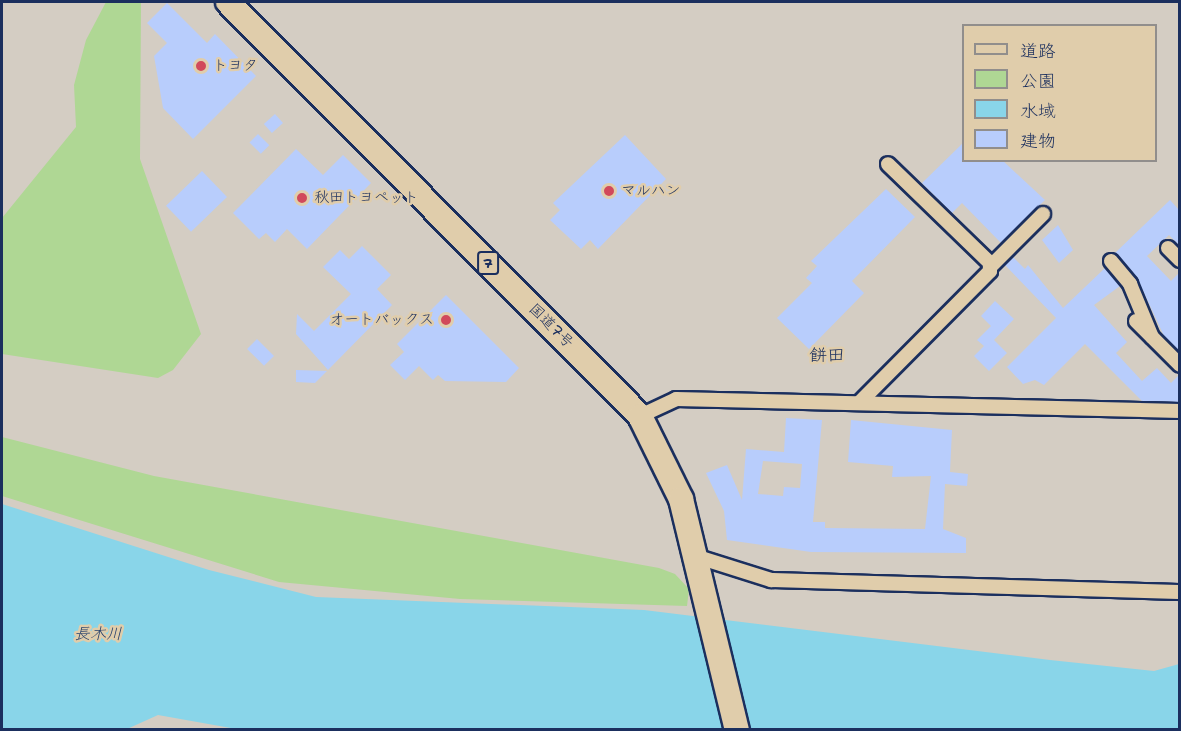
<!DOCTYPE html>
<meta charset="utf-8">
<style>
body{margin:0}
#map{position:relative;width:1181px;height:731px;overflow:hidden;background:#d4cdc3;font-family:"Shantell Sans","Klee One",sans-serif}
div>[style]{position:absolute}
.green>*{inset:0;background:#afd794}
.water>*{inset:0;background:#89d5e9}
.building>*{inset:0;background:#b8cdfc;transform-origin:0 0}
.roads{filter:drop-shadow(2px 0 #1b2f5e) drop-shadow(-2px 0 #1b2f5e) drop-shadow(0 2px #1b2f5e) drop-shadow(0 -2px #1b2f5e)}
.minor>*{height:14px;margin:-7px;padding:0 7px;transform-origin:7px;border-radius:7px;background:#e0cdab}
.trunk>*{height:24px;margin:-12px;padding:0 12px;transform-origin:12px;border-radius:12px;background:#e0cdab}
.dots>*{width:16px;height:16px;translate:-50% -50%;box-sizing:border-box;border:3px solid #e0cdab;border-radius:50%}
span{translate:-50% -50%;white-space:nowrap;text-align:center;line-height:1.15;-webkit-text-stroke:5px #e0cdab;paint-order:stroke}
.shield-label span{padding:2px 4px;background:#e0cdab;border:2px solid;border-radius:4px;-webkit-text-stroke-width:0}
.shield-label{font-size:14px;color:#1b2f5e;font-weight:700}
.poi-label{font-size:15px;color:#1b2f5e}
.left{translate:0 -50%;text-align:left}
.right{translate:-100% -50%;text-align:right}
.street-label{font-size:15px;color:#1b2f5e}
.water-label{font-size:16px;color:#26406c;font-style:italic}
.quarter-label{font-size:18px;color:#1b2f5e}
.frame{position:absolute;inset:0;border:3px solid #1b2f5e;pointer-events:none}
.legend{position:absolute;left:962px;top:24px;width:195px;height:138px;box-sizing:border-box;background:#e0cdab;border:2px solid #918e8c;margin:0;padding:8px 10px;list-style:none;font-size:18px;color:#1b2f5e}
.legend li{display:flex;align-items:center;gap:12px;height:30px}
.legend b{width:30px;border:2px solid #918e8c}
</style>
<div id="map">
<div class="green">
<div style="clip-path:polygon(106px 2px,141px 2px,140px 159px,201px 334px,173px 370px,158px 378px,2px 354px,2px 218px,76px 127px,74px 85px,86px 40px)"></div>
<div style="clip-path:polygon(2px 437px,154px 476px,659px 568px,675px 574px,689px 589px,687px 606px,460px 599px,279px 582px,2px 496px)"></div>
</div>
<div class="water">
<div style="clip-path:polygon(2px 504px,209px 570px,316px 597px,644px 610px,1050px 660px,1154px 671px,1179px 664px,1179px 729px,242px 730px,158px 715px,127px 729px,2px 729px)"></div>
</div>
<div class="building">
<div style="clip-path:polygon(167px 3px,207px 43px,215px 34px,256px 76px,193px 139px,163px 108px,154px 56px,167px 43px,147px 23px)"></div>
<div style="left:275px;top:114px;width:12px;height:15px;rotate:48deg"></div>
<div style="left:258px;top:134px;width:16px;height:12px;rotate:45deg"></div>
<div style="clip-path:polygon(625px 135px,666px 179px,598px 249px,590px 240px,581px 249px,550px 220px,560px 210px,553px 203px)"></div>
<div style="clip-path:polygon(963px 143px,963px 160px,1002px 160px,1045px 200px,1001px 243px,962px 203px,952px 213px,922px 183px)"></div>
<div style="clip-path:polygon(296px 149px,323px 175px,343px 155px,371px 183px,307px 249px,287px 229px,275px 242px,266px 233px,259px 239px,233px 213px)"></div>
<div style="left:202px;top:171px;width:36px;height:50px;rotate:46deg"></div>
<div style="clip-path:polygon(886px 189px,915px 217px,852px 281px,864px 293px,809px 349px,777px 318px,812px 283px,806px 278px,817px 266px,811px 261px)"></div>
<div style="clip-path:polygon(1170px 200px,1179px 210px,1179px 245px,1169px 235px,1147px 256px,1171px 281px,1179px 273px,1179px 352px,1164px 336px,1138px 280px,1115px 253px)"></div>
<div style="clip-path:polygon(1058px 225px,1073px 250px,1059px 263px,1042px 240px)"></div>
<div style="clip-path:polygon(362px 246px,391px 275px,377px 289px,392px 305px,328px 370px,296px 334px,297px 314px,314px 331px,351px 294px,323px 267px,340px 250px,349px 259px)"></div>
<div style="clip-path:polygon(1013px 257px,1025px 269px,1028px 265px,1063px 308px,1105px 268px,1120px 286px,1094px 305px,1127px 342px,1116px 353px,1142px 381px,1157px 368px,1171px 383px,1179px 375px,1179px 402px,1142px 401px,1085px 344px,1044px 385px,1035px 380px,1023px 384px,1007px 367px,1056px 318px,1005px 265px)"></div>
<div style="clip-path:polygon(446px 295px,519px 368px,506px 382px,445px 381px,438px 375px,433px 380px,419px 366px,405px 380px,390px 365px,404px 352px,397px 344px)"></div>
<div style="clip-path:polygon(995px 301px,1014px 319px,994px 340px,1007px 353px,989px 371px,974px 356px,984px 346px,977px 340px,991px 326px,981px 316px)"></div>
<div style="left:257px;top:339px;width:24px;height:14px;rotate:45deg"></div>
<div style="clip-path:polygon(296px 370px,327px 371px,315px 383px,296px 382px)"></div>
<div style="clip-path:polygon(evenodd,786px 418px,822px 420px,813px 522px,825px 522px,825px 528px,925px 529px,931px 476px,892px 477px,893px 466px,848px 462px,851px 420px,952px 430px,950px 472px,968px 474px,967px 486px,945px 484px,943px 529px,966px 538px,966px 553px,811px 552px,727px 540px,724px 511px,706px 473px,727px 465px,742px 500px,746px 449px,784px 452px,786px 418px,763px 461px,802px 464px,800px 488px,784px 487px,783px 496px,758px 494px,763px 461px)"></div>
</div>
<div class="roads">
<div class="minor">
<div style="left:1168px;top:248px;width:17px;rotate:45deg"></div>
<div style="left:1111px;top:261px;width:30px;rotate:50deg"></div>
<div style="left:1130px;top:284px;width:57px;rotate:67.5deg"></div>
<div style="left:990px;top:267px;width:75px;rotate:-45deg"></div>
<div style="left:1136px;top:321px;width:62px;rotate:45deg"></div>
<div style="left:859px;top:403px;width:186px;rotate:-45.2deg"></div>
<div style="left:990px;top:271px;width:8px;rotate:-90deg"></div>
<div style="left:990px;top:263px;width:142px;rotate:-135.9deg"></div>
<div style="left:640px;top:416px;width:40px;rotate:-25deg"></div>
<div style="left:676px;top:399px;width:504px;rotate:1.36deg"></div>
<div style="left:698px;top:557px;width:77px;rotate:17.5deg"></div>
<div style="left:771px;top:580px;width:409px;rotate:1.7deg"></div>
</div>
<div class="trunk">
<div style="left:228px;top:2px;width:584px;rotate:45.14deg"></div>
<div style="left:640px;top:416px;width:93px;rotate:63.7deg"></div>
<div style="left:681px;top:499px;width:238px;rotate:76.4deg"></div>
</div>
</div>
<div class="dots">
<div style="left:201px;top:66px;background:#d1495b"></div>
<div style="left:609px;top:191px;background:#d1495b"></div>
<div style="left:302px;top:198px;background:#d1495b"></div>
<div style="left:446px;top:320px;background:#d1495b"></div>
</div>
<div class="shield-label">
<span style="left:488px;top:263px">7</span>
</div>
<div class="poi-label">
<span class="left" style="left:213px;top:66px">トヨタ</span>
<span class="left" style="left:621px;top:191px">マルハン</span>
<span class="left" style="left:314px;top:198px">秋田トヨペット</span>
<span class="right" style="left:434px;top:320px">オートバックス</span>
</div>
<div class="street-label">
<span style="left:551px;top:326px;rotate:45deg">国道7号</span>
</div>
<div class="water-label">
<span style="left:98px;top:634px">長木川</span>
</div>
<div class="quarter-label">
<span style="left:827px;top:355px">餅田</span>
</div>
<div class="frame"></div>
<ul class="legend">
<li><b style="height:8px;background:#e0cdab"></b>道路</li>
<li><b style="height:16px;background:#afd794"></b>公園</li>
<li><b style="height:16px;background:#89d5e9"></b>水域</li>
<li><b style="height:16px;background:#b8cdfc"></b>建物</li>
</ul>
</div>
